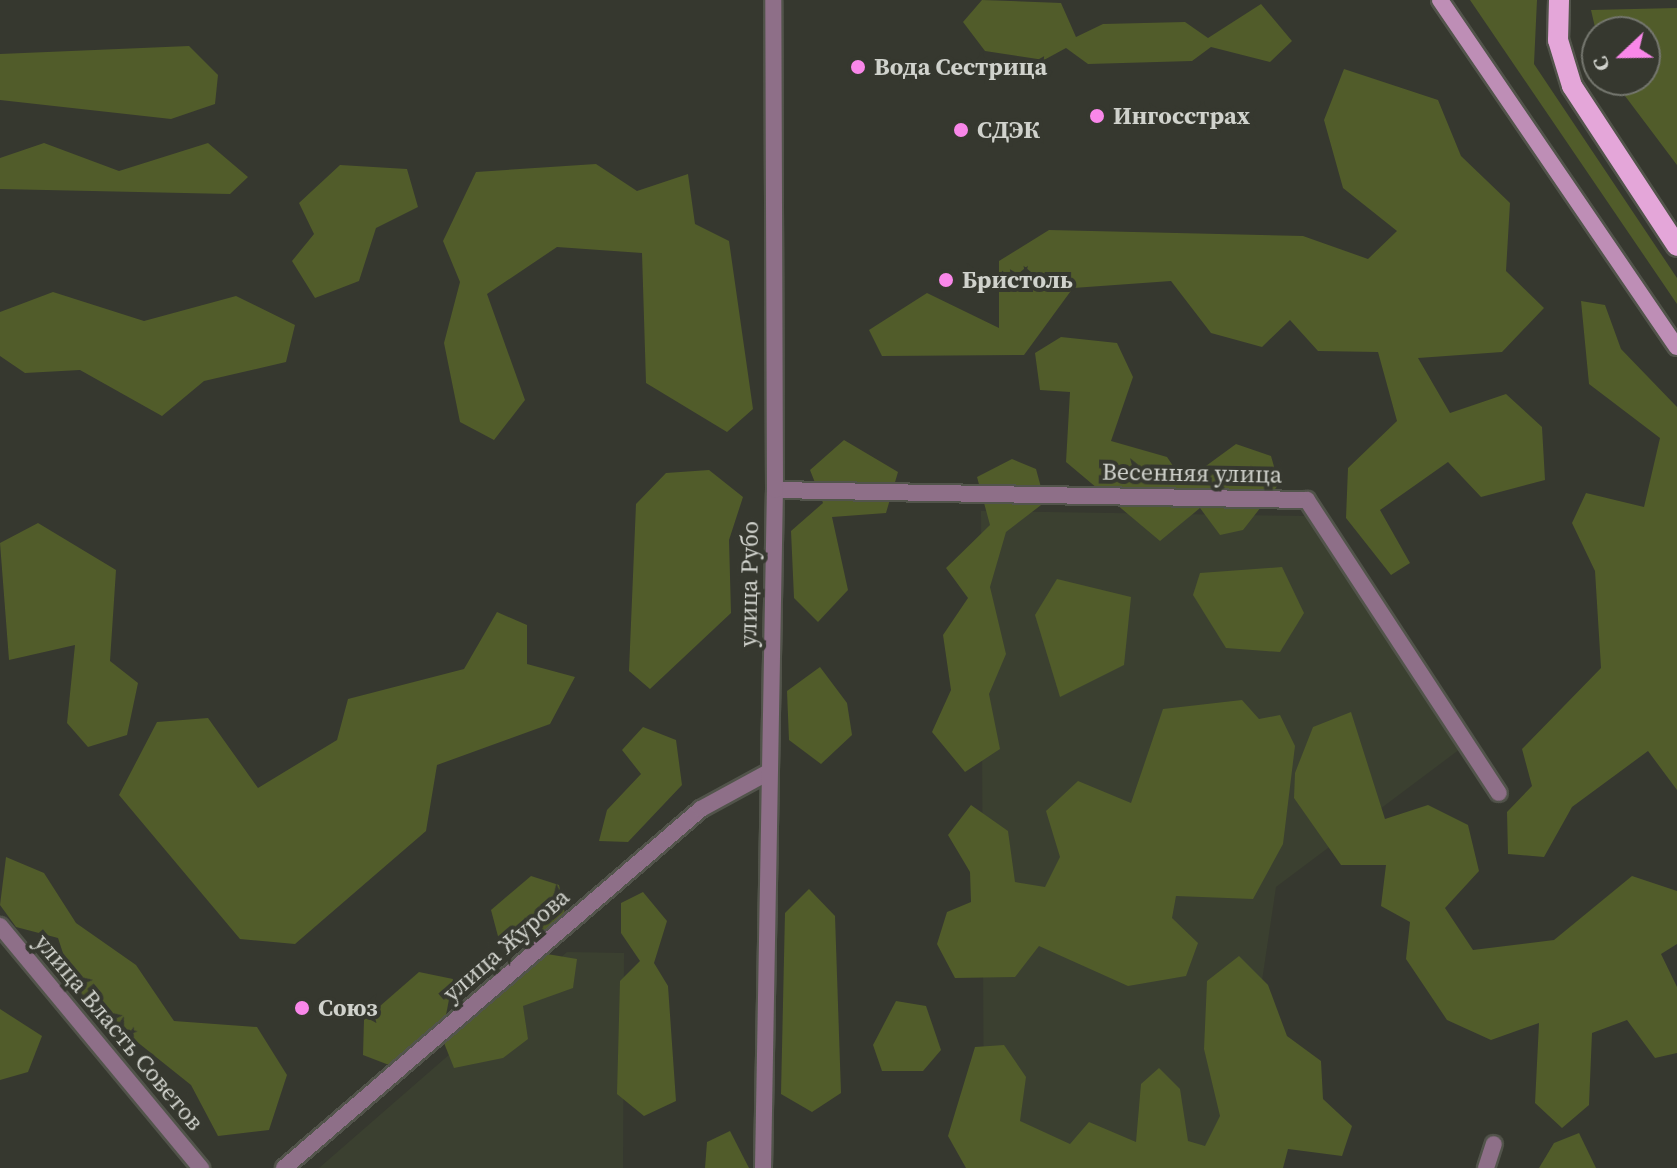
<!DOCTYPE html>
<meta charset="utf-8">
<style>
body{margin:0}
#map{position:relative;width:1677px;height:1168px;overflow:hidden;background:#36382f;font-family:"Source Serif 4",serif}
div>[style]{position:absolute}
.built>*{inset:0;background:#3b4030}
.green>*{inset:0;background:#515c2a}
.roads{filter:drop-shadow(2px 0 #52544b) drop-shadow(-2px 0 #52544b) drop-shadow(0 2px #52544b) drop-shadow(0 -2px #52544b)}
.street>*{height:16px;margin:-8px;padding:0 8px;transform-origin:8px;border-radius:8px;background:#8e6f88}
.secondary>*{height:16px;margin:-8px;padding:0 8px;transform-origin:8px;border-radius:8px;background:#be8eb6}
.primary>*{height:20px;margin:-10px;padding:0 10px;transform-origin:10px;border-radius:10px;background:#e4a6d9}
.dots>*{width:22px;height:22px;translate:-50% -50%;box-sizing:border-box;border:4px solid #36382f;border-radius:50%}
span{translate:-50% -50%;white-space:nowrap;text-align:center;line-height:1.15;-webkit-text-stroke:8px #36382f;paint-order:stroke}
.poi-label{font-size:24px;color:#d0d2cc;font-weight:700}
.left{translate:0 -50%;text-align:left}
.street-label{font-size:24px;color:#d0d2cc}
.north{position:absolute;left:1581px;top:16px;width:80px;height:80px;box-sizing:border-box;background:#36382f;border:2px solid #74766e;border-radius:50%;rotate:248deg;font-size:22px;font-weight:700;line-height:32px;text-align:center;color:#d0d2cc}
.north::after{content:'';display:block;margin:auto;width:28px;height:36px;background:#f987e9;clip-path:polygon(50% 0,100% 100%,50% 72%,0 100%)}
</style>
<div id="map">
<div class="built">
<div style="clip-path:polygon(981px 511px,1306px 516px,1460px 749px,1276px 887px,1234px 1168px,984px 1168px)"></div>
<div style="clip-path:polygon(567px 952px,624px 953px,623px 1168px,319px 1168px)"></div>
</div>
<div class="green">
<div style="clip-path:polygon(982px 0,1061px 3px,1076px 37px,1103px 24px,1185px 22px,1208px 38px,1261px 4px,1292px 41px,1270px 62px,1211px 47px,1192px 61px,1088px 64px,1066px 48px,1044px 60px,985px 51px,963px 22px)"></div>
<div style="clip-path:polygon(1470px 0,1537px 0,1534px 64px,1677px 278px,1677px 304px)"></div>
<div style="clip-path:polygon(1677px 8px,1677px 165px,1613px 80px,1645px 80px,1645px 32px,1597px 36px,1591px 10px)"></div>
<div style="clip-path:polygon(189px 46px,218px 75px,215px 104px,171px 119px,0 100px,0 54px)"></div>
<div style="clip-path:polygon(1344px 69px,1438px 100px,1461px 156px,1510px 203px,1506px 271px,1544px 308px,1502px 352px,1418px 358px,1450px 413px,1506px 394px,1542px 427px,1545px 480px,1481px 497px,1448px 462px,1380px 510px,1410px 563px,1391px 575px,1346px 518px,1348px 468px,1397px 421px,1378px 352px,1318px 351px,1290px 320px,1262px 347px,1211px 333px,1171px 281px,1073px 288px,1024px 355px,882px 356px,869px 330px,927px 293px,999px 328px,999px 261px,1049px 230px,1303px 236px,1368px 259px,1397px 231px,1343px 188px,1324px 120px)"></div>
<div style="clip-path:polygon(44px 143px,119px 171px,208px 143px,248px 177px,230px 194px,0 189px,0 158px)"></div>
<div style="clip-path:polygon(596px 164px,637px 191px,688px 174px,695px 224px,729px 241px,753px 409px,727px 432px,646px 383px,642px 253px,557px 247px,487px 294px,525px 400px,494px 440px,460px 422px,444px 343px,460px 282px,443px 241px,476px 172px)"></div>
<div style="clip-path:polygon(340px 165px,407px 169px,418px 207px,376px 228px,359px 281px,315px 298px,292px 261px,314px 234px,299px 203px)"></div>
<div style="clip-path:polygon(53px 292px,144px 321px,236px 296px,295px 325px,286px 362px,204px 381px,162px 416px,80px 370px,25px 373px,0 356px,0 312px)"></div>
<div style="clip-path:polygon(1581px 301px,1605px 305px,1621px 349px,1677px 407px,1677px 790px,1648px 751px,1572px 807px,1544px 857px,1508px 854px,1507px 812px,1532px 786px,1522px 749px,1601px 668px,1595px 571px,1572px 523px,1586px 493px,1644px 507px,1660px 438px,1589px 384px)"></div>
<div style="clip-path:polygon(1061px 337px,1117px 343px,1133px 377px,1111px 441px,1167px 457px,1184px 482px,1236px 444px,1271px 456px,1279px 484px,1243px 530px,1220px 535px,1200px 508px,1160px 541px,1066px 462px,1070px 392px,1040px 390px,1035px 353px)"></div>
<div style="clip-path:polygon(844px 440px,898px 472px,886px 513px,832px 517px,848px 590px,818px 622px,794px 598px,791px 531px,823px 503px,810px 470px)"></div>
<div style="clip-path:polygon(1012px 459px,1036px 469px,1045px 502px,1006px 532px,990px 587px,1006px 654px,989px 694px,1000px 749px,965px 772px,932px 732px,951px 690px,943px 635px,968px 598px,946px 568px,990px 525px,977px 477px)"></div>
<div style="clip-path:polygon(709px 470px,743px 497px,729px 540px,731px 613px,650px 689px,629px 671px,636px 504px,666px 473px)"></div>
<div style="clip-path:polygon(38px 523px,116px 570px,110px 661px,138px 683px,127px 735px,88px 747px,67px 723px,75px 645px,9px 660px,0 543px)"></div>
<div style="clip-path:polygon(1282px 567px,1304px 613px,1280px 652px,1226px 648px,1193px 595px,1200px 573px)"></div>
<div style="clip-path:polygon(1057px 579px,1131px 597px,1124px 665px,1060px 697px,1035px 615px)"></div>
<div style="clip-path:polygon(497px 612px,527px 625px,527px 664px,575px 677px,550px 724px,437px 765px,426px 831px,295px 944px,240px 939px,119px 795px,157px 722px,208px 718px,258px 788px,337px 740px,348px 699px,464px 669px)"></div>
<div style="clip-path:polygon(820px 667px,847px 703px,852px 735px,821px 764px,789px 740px,787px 691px)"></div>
<div style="clip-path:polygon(1242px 700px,1259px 719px,1280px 715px,1295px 746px,1283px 844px,1253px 899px,1176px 896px,1172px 918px,1198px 943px,1186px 976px,1128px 986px,1039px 946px,1015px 977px,955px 978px,937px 944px,947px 912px,971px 902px,970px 872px,948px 835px,971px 805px,1008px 831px,1015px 882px,1045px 887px,1060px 857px,1046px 811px,1078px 781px,1131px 803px,1163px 709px)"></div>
<div style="clip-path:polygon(1351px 712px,1385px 819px,1428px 805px,1468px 825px,1479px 871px,1445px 908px,1473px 950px,1554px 940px,1632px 876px,1677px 891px,1677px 944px,1661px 954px,1677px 987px,1677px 1053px,1655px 1058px,1627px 1020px,1592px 1033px,1589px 1105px,1562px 1128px,1535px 1103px,1539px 1023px,1491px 1040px,1447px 1020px,1406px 959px,1410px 922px,1381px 906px,1386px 865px,1341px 865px,1294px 798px,1295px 773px,1313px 727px)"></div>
<div style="clip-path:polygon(643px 727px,676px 740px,682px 785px,628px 842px,599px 841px,607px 810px,641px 774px,622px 750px)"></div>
<div style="clip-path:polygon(6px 857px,44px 873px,76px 923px,136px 965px,174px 1021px,257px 1027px,287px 1075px,269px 1130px,218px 1136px,191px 1085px,76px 993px,58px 938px,16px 927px,0 905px)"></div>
<div style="clip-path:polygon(531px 876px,559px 885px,565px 914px,528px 944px,499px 940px,491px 910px)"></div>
<div style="clip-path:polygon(809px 889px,835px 916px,841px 1093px,812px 1112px,781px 1094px,785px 913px)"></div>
<div style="clip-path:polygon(643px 892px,667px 921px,654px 963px,668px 986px,676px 1101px,644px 1116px,617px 1094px,620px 981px,640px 961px,621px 933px,621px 903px)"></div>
<div style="clip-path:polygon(547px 954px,577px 959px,573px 988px,523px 1006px,528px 1039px,503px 1058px,454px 1068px,444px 1043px)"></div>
<div style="clip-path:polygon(1239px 956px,1268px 985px,1287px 1036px,1321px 1061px,1323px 1099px,1352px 1126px,1342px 1156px,1288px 1149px,1283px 1168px,966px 1168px,948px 1136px,975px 1047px,1004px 1045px,1026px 1077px,1020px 1121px,1070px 1144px,1089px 1122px,1136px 1142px,1141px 1084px,1159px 1068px,1180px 1089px,1188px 1141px,1205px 1146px,1220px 1116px,1204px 1049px,1207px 981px)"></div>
<div style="clip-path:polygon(419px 972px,453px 979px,446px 1015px,389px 1065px,363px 1055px,364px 1020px)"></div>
<div style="clip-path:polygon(896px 1001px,926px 1006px,941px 1050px,923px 1071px,882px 1071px,873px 1045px)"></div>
<div style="clip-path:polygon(0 1009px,42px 1036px,28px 1072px,0 1080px)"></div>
<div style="clip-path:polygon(730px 1131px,749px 1168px,705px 1168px,707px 1142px)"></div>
<div style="clip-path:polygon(1579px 1133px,1596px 1168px,1539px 1168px,1554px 1143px)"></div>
</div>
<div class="roads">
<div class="street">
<div style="left:775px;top:490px;width:532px;rotate:1.08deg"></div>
<div style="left:1307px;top:500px;width:350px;rotate:56.8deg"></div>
<div style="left:0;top:926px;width:315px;rotate:50.3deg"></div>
<div style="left:284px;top:1168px;width:550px;rotate:-40.73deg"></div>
<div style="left:701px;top:809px;width:77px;rotate:-28.6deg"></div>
<div style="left:763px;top:1168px;width:678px;rotate:-88.99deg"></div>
<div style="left:775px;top:490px;width:490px;rotate:-90.2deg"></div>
<div style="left:1486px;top:1168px;width:25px;rotate:-72deg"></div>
</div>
<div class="secondary">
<div style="left:1440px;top:0;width:420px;rotate:55.7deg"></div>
</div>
<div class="primary">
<div style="left:1559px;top:0;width:40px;rotate:91.4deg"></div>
<div style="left:1558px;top:40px;width:48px;rotate:73.1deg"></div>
<div style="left:1572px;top:86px;width:191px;rotate:56.7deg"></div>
</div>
</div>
<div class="dots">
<div style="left:858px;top:67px;background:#f987e9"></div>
<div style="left:1097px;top:116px;background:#f987e9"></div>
<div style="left:961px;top:130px;background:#f987e9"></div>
<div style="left:946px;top:280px;background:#f987e9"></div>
<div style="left:302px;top:1008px;background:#f987e9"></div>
</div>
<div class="poi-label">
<span class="left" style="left:874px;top:67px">Вода Сестрица</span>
<span class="left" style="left:1113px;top:116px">Ингосстрах</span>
<span class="left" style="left:977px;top:130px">СДЭК</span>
<span class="left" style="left:962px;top:280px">Бристоль</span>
<span class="left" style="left:318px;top:1008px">Союз</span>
</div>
<div class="street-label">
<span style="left:1192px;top:473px;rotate:1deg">Весенняя улица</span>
<span style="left:749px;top:584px;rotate:-89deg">улица Рубо</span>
<span style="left:506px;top:945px;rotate:-41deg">улица Журова</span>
<span style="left:119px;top:1032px;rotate:50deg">улица Власть Советов</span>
</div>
<div class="north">С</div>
</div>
